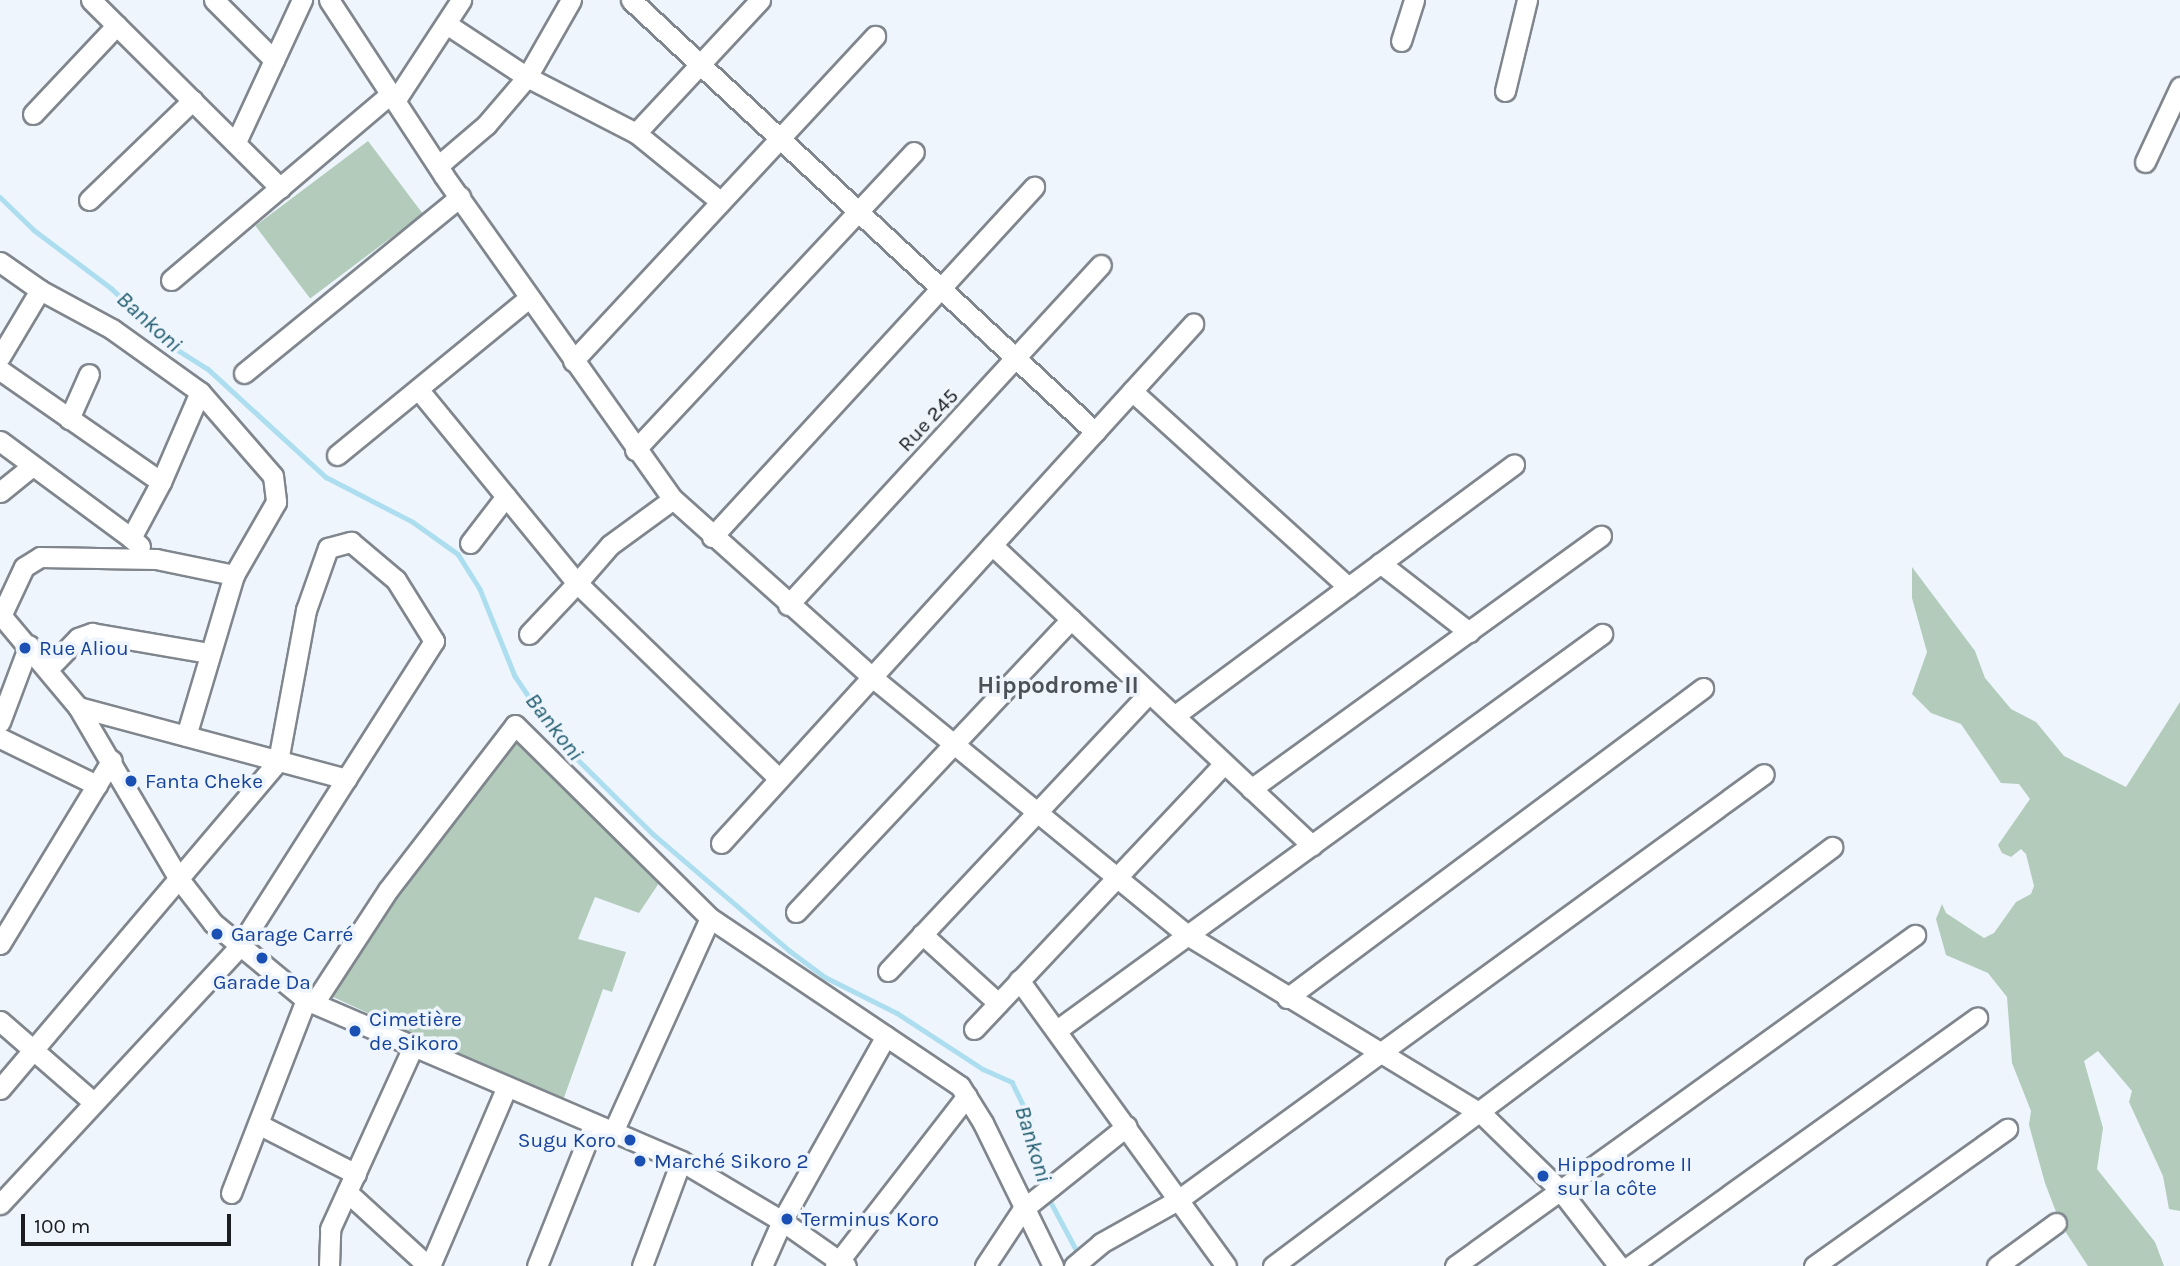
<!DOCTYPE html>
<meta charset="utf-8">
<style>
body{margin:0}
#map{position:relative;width:2180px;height:1266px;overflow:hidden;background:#eef5fc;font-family:Karla,sans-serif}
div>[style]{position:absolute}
.green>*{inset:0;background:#b2cbbb;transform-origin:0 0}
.stream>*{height:4.5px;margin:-2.25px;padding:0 2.25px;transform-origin:2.25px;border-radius:2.25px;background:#addef0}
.roads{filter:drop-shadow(2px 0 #80868d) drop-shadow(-2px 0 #80868d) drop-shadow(0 2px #80868d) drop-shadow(0 -2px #80868d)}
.minor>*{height:19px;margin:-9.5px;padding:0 9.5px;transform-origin:9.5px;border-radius:9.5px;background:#fff}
.dots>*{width:19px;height:19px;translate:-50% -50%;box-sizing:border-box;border:4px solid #eef5fc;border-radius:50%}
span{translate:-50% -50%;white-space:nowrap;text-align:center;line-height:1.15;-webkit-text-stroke:7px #eef5fc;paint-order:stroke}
.street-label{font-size:21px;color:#1b1e21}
.transit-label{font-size:21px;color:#164399}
.left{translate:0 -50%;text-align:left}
.right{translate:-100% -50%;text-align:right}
.water-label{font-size:23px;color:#1f5c6f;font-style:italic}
.quarter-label{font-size:24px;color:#4b5157;font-weight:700}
.scale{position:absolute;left:21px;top:1214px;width:210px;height:32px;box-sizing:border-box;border:4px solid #1b1e21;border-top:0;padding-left:9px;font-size:21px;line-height:24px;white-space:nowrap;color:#1b1e21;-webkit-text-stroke:5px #eef5fc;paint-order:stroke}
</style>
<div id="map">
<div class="green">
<div style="left:368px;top:141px;width:91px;height:141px;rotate:53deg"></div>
<div style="clip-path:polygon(1912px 567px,1975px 651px,1985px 678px,2011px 709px,2036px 722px,2064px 756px,2126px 787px,2180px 702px,2180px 1211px,2169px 1209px,2163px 1176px,2129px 1102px,2132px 1091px,2098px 1051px,2084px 1061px,2103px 1128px,2097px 1169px,2155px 1242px,2164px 1266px,2088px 1266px,2061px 1225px,2045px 1183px,2029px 1125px,2031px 1111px,2012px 1063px,2007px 997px,1988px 973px,1946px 955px,1936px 919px,1942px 904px,1946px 913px,1984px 938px,1994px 933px,2016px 902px,2031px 894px,2034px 886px,2026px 854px,2021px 849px,2011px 857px,2002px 853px,1998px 845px,2030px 799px,2019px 784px,2001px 783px,1961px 724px,1931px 713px,1912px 694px,1927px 652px,1912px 598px)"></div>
<div style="clip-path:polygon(514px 741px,663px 877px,639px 913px,595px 897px,578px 939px,626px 952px,612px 992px,603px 989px,562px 1103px,331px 996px,391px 895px,420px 867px)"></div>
</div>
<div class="stream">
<div style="left:0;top:197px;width:47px;rotate:44.1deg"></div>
<div style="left:34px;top:230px;width:96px;rotate:37deg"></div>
<div style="left:111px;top:288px;width:86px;rotate:43.6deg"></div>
<div style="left:173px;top:347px;width:41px;rotate:32.2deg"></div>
<div style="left:208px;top:369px;width:160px;rotate:42.5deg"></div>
<div style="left:326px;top:477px;width:98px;rotate:27.3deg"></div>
<div style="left:413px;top:522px;width:55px;rotate:35.4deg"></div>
<div style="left:458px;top:554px;width:41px;rotate:57.8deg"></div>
<div style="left:480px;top:589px;width:94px;rotate:68.1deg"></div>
<div style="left:515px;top:676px;width:77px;rotate:56.1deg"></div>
<div style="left:558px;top:740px;width:134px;rotate:44.7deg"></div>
<div style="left:653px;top:834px;width:180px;rotate:40.5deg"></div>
<div style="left:790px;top:951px;width:44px;rotate:36.6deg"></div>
<div style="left:825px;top:977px;width:80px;rotate:26.6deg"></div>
<div style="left:897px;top:1013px;width:103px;rotate:33.1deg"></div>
<div style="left:983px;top:1069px;width:32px;rotate:24deg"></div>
<div style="left:1012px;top:1082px;width:43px;rotate:64deg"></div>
<div style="left:1031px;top:1121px;width:41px;rotate:85.8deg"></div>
<div style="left:1034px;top:1162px;width:27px;rotate:68deg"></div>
<div style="left:1047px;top:1195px;width:68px;rotate:61.9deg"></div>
</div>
<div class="roads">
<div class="minor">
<div style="left:91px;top:0;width:267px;rotate:44.8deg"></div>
<div style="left:214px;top:0;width:85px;rotate:45deg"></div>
<div style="left:329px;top:0;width:210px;rotate:56.8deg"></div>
<div style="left:444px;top:176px;width:396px;rotate:54.7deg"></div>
<div style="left:673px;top:499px;width:267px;rotate:41.8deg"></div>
<div style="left:872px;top:677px;width:409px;rotate:39.3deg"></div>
<div style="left:1189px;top:936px;width:343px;rotate:31.3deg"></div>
<div style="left:1482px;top:1114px;width:109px;rotate:44.3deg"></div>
<div style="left:1560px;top:1190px;width:96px;rotate:52.2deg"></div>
<div style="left:631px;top:0;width:634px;rotate:42.95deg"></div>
<div style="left:448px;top:25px;width:95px;rotate:33.4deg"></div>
<div style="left:527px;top:77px;width:123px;rotate:27.2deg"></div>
<div style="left:636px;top:133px;width:109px;rotate:39.1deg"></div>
<div style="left:1401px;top:41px;width:43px;rotate:-72.4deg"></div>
<div style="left:1505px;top:91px;width:94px;rotate:-76.4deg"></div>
<div style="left:395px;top:101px;width:121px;rotate:-56.8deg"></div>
<div style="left:33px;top:114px;width:122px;rotate:-46.7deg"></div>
<div style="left:636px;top:133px;width:182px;rotate:-47deg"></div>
<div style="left:236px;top:142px;width:157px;rotate:-65.1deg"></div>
<div style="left:2145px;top:162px;width:83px;rotate:-65deg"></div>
<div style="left:439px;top:165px;width:62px;rotate:-40.4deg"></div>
<div style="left:486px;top:125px;width:63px;rotate:-49.5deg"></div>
<div style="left:527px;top:77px;width:89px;rotate:-60.3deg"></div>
<div style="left:89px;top:200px;width:144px;rotate:-43.9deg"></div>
<div style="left:0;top:262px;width:49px;rotate:35deg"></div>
<div style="left:40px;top:290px;width:82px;rotate:28.4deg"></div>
<div style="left:112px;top:329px;width:108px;rotate:35.6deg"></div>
<div style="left:200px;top:392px;width:111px;rotate:49deg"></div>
<div style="left:273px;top:476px;width:26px;rotate:83deg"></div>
<div style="left:276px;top:502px;width:84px;rotate:119.9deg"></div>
<div style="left:234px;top:575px;width:168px;rotate:106.6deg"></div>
<div style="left:171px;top:280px;width:287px;rotate:-40.3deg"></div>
<div style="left:0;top:357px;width:78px;rotate:-59.2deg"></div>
<div style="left:573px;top:361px;width:444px;rotate:-47.1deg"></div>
<div style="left:0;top:370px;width:196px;rotate:34.8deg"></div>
<div style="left:161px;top:482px;width:98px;rotate:-66.6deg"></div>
<div style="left:244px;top:373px;width:279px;rotate:-39.2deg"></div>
<div style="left:418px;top:389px;width:251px;rotate:50.7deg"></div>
<div style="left:577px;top:583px;width:50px;rotate:-49deg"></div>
<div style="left:610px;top:545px;width:78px;rotate:-36.1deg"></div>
<div style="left:1132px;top:391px;width:292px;rotate:42.2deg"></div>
<div style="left:69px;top:419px;width:49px;rotate:-66deg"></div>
<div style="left:0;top:441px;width:163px;rotate:36.5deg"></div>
<div style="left:635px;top:450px;width:408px;rotate:-46.9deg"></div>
<div style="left:337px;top:455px;width:248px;rotate:-39.3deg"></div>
<div style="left:0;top:492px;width:38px;rotate:-39deg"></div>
<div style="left:712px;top:537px;width:476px;rotate:-47.4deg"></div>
<div style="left:470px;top:543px;width:59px;rotate:-52.5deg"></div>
<div style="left:992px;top:545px;width:439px;rotate:43.2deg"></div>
<div style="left:140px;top:546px;width:12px;rotate:-138deg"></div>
<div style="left:131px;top:538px;width:64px;rotate:-61.8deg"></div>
<div style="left:1380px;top:563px;width:113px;rotate:37.8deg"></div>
<div style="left:788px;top:605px;width:462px;rotate:-47.4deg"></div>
<div style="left:0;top:614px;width:121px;rotate:50deg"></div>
<div style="left:78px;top:707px;width:199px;rotate:59.6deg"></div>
<div style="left:179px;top:879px;width:56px;rotate:52.3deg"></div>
<div style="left:213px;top:923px;width:121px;rotate:39.6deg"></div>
<div style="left:306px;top:1000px;width:408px;rotate:23.2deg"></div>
<div style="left:681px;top:1161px;width:117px;rotate:30.7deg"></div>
<div style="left:782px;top:1221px;width:78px;rotate:35.1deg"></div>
<div style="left:1px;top:616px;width:54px;rotate:-64.9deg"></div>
<div style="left:24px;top:567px;width:19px;rotate:-32deg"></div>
<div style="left:40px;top:557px;width:116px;rotate:1deg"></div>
<div style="left:156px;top:559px;width:80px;rotate:11.6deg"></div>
<div style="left:529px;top:634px;width:70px;rotate:-46.7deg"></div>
<div style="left:577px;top:583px;width:281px;rotate:44.1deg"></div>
<div style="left:48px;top:669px;width:43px;rotate:-45.9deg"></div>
<div style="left:78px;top:638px;width:15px;rotate:-20deg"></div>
<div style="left:92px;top:633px;width:119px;rotate:9.7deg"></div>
<div style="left:78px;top:707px;width:278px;rotate:15deg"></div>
<div style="left:1174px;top:716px;width:423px;rotate:-36.5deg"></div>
<div style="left:0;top:722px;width:82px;rotate:-69.4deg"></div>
<div style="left:0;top:738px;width:108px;rotate:25.9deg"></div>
<div style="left:1251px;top:789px;width:432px;rotate:-35.9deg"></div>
<div style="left:721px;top:843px;width:702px;rotate:-47.72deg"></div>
<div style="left:796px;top:912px;width:402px;rotate:-46.8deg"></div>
<div style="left:922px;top:934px;width:103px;rotate:42.2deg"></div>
<div style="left:0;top:944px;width:215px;rotate:-58.7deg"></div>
<div style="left:888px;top:971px;width:381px;rotate:-46.8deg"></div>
<div style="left:1019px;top:980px;width:353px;rotate:54.1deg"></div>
<div style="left:1287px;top:998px;width:519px;rotate:-36.69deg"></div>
<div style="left:314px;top:1003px;width:135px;rotate:-56.8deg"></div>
<div style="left:388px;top:890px;width:208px;rotate:-52.4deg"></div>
<div style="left:515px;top:725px;width:274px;rotate:44.7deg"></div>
<div style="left:710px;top:918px;width:301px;rotate:33.9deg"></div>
<div style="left:960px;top:1086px;width:44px;rotate:58.1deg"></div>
<div style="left:983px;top:1123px;width:159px;rotate:63.9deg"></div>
<div style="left:0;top:1021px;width:122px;rotate:41deg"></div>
<div style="left:974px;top:1029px;width:364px;rotate:-46.7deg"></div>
<div style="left:1057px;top:1030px;width:674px;rotate:-36deg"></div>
<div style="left:0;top:1089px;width:430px;rotate:-49.7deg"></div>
<div style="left:278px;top:761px;width:154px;rotate:-79.5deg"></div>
<div style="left:306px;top:610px;width:66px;rotate:-70.5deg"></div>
<div style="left:328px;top:548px;width:24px;rotate:-15deg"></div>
<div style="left:351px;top:542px;width:59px;rotate:40.2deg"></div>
<div style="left:396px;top:580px;width:72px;rotate:58.1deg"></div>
<div style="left:434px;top:641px;width:363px;rotate:122.5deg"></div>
<div style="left:239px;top:947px;width:351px;rotate:132.9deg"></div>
<div style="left:258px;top:1124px;width:110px;rotate:27deg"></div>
<div style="left:612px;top:1134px;width:237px;rotate:-65.6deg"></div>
<div style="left:347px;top:1192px;width:110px;rotate:42.4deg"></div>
<div style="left:231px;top:1193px;width:207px;rotate:-68.8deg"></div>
<div style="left:329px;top:1266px;width:37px;rotate:-88deg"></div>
<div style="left:330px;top:1229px;width:200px;rotate:-65.5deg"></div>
<div style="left:430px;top:1266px;width:193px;rotate:-66.8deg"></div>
<div style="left:537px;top:1266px;width:151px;rotate:-68.2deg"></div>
<div style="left:642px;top:1266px;width:112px;rotate:-69.6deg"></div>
<div style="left:762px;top:1266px;width:49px;rotate:-66deg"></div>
<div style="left:782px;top:1221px;width:212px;rotate:-60.7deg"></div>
<div style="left:835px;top:1266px;width:215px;rotate:-52.2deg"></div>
<div style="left:985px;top:1266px;width:67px;rotate:-56.5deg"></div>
<div style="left:1022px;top:1210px;width:134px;rotate:-38.7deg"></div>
<div style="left:1074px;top:1266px;width:35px;rotate:-40deg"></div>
<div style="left:1101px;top:1243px;width:88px;rotate:-29.2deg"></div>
<div style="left:1178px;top:1200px;width:724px;rotate:-36.02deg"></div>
<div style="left:1273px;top:1266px;width:699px;rotate:-36.85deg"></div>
<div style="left:1455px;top:1266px;width:567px;rotate:-35.74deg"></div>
<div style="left:1630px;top:1266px;width:427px;rotate:-35.6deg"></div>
<div style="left:1814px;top:1266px;width:237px;rotate:-35.4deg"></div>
<div style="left:1997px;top:1266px;width:73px;rotate:-36.1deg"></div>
</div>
</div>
<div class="dots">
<div style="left:25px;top:648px;background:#1a4fb4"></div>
<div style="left:131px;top:781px;background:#1a4fb4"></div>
<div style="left:217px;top:934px;background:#1a4fb4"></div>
<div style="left:262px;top:958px;background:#1a4fb4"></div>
<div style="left:355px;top:1031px;background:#1a4fb4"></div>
<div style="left:630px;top:1140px;background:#1a4fb4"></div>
<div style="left:640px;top:1161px;background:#1a4fb4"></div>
<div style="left:1543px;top:1176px;background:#1a4fb4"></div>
<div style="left:787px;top:1219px;background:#1a4fb4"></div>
</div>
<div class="street-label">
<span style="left:928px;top:420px;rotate:-47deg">Rue 245</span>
</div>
<div class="transit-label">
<span class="left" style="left:39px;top:648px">Rue Aliou</span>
<span class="left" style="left:145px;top:781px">Fanta Cheke</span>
<span class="left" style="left:231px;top:934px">Garage Carré</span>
<span style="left:262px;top:982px">Garade Da</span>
<span class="left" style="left:369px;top:1031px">Cimetière<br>de Sikoro</span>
<span class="right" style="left:616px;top:1140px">Sugu Koro</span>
<span class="left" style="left:654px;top:1161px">Marché Sikoro 2</span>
<span class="left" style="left:1557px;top:1176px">Hippodrome II<br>sur la côte</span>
<span class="left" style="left:801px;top:1219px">Terminus Koro</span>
</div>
<div class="water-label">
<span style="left:149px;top:322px;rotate:42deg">Bankoni</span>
<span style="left:554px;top:727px;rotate:52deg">Bankoni</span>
<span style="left:1033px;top:1144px;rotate:73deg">Bankoni</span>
</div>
<div class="quarter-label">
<span style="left:1058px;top:686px">Hippodrome II</span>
</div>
<div class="scale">100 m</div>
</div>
